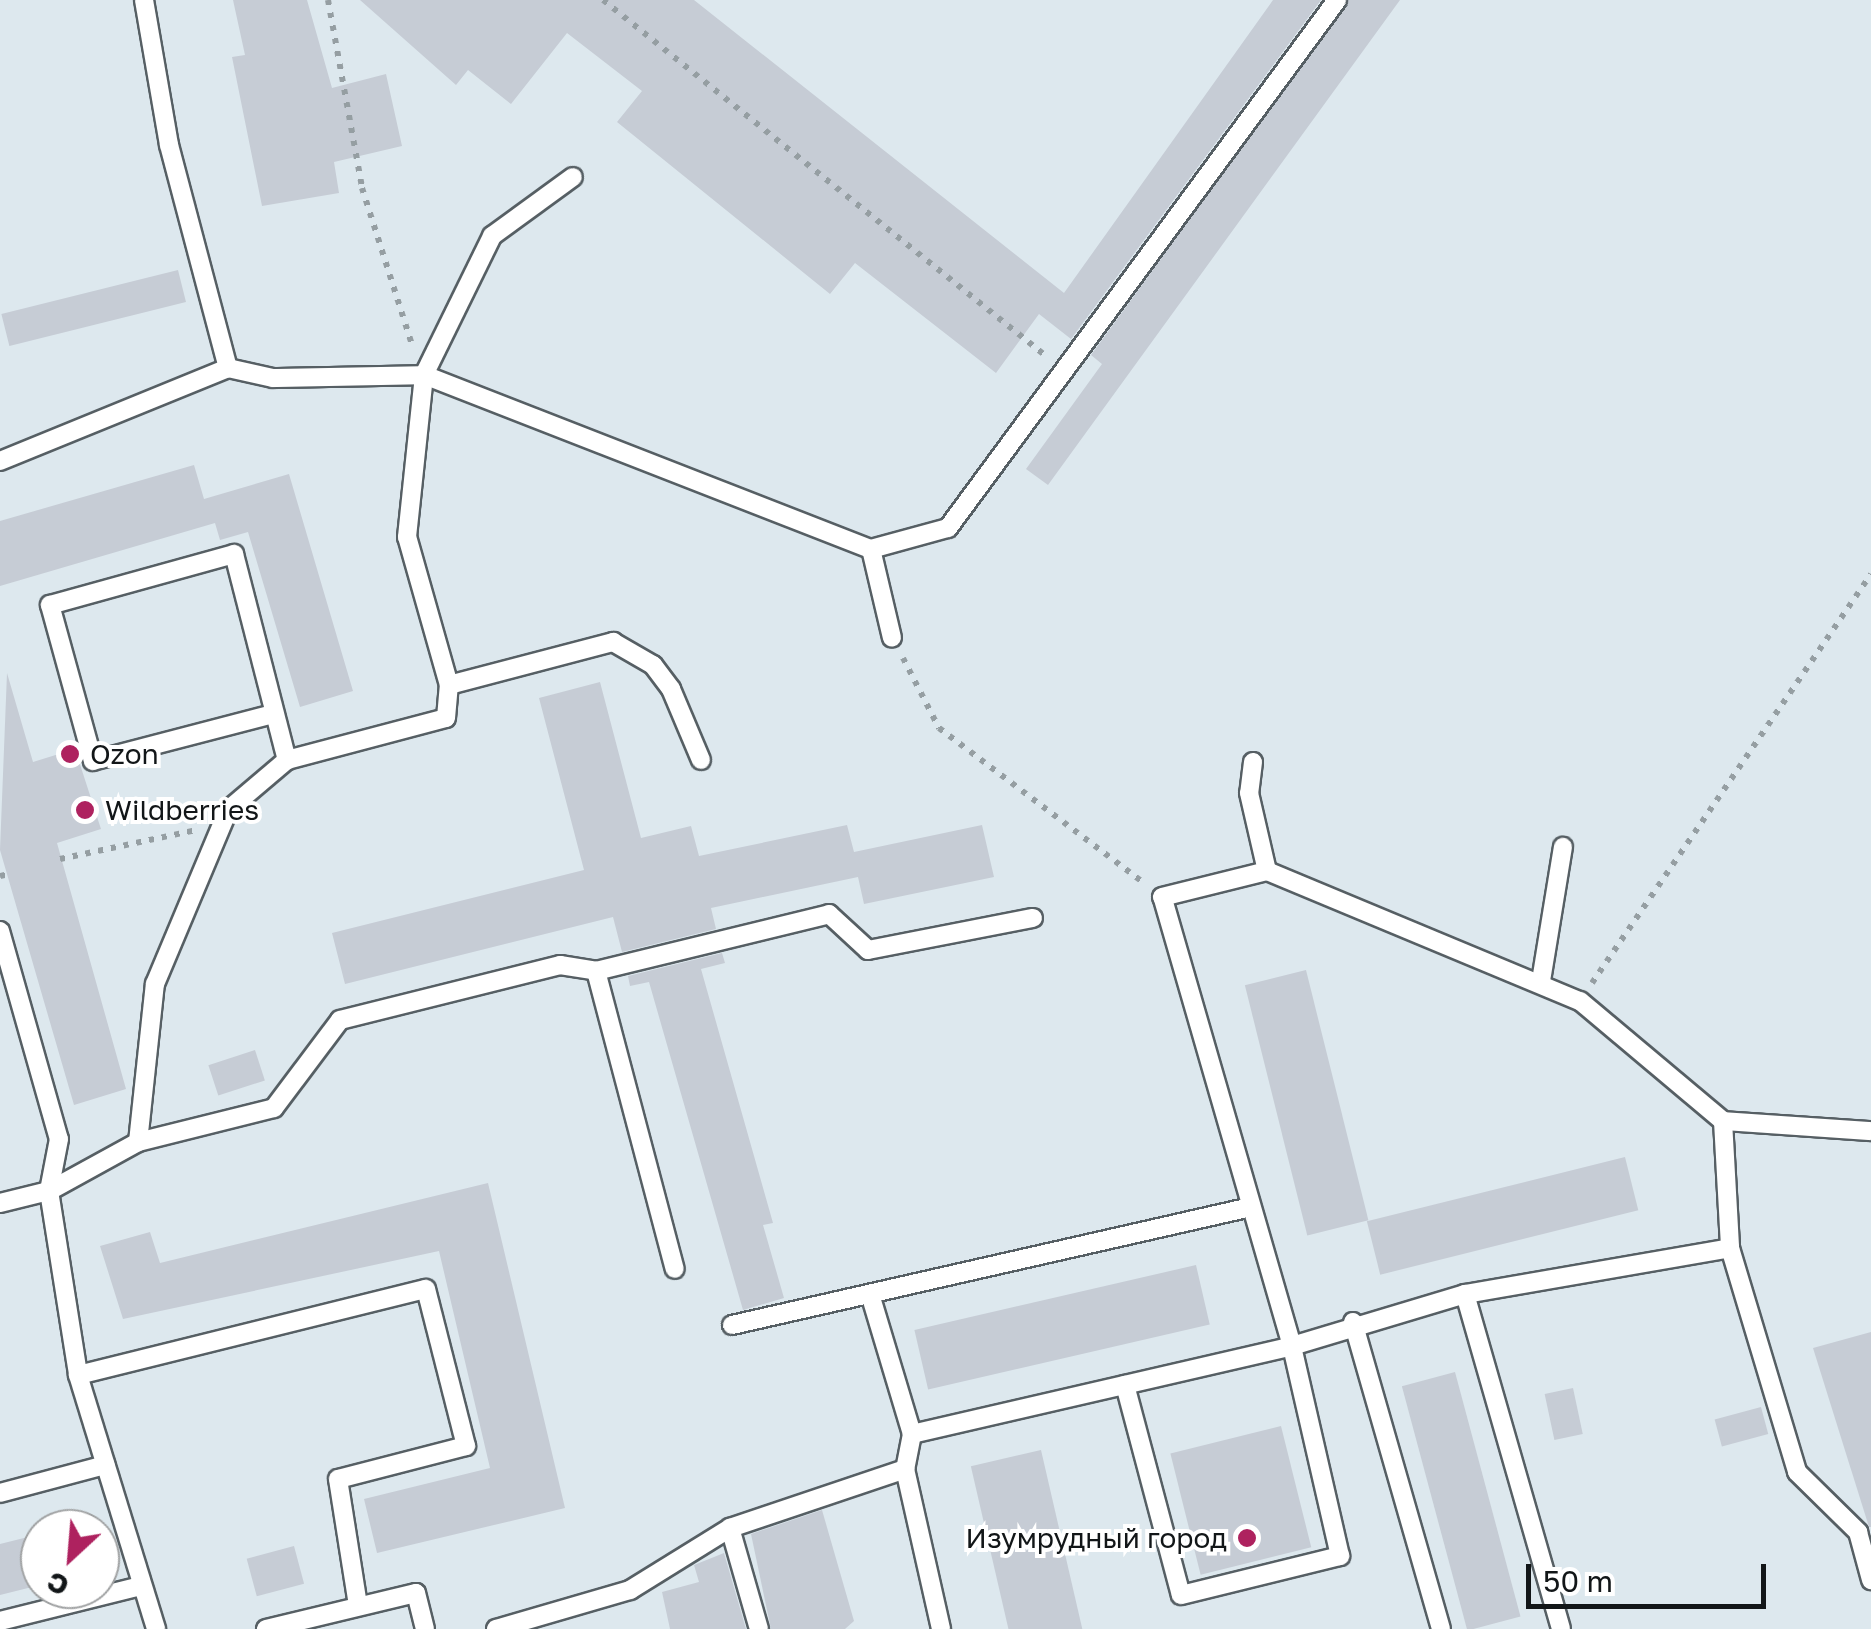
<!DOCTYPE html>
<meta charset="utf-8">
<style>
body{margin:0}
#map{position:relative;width:1871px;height:1629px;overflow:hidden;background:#dde8ee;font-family:"Golos Text",sans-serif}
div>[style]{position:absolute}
.building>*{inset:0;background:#c6ccd5;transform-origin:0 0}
.path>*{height:6px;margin-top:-3px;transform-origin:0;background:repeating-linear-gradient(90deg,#959ea2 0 5px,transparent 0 13px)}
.roads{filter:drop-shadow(2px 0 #565f64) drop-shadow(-2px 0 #565f64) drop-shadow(0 2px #565f64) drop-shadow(0 -2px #565f64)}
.service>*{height:18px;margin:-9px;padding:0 9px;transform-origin:9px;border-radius:9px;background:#fff}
.dots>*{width:28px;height:28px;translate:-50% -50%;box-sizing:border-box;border:5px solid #fff;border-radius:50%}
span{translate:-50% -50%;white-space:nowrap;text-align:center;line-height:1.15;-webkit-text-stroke:8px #fff;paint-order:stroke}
.poi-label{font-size:28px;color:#121618}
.left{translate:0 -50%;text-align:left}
.right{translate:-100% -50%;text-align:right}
.north{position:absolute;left:20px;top:1509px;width:100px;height:100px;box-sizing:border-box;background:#fff;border:2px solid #a0a2a3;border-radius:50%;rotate:206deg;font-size:28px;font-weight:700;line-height:40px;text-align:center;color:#121618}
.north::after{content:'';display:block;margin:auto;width:35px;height:45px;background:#ae225f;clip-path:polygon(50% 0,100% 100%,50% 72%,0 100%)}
.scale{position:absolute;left:1526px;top:1564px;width:240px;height:45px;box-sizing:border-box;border:5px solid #121618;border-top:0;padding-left:12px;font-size:30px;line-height:35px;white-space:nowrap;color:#121618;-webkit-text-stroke:8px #fff;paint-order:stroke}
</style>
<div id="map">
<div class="building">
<div style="clip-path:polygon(233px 0,307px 0,332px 88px,386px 74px,402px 146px,334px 162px,339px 193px,262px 206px,232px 57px,245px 55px)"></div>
<div style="clip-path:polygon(360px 0,694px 0,1064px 293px,1273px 0,1321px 0,1071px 339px,1039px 314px,996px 373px,855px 263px,830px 294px,617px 122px,642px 91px,567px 33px,511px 104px,468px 70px,456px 85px)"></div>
<div style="clip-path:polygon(1349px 0,1400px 0,1048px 485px,1026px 469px,1102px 364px,1091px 355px)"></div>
<div style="left:178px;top:270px;width:33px;height:182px;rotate:76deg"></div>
<div style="clip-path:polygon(194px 465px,204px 499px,289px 474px,353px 691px,300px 707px,248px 532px,220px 540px,215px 523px,0 586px,0 521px)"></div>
<div style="clip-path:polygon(7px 673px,33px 762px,75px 749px,101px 829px,57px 843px,126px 1089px,74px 1105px,0 850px)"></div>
<div style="clip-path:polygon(600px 682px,641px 838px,691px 826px,699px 856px,847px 825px,854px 852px,982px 825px,994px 877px,864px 904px,858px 877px,711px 908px,716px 929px,622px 952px,613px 917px,345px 984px,332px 933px,584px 870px,539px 698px)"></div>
<div style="clip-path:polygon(722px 953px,725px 963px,701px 969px,773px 1223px,763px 1225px,784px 1298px,743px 1310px,649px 982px,630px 986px,628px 976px)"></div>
<div style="left:1306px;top:970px;width:258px;height:63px;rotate:76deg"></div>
<div style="left:255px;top:1050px;width:32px;height:49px;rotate:72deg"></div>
<div style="left:1625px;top:1157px;width:55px;height:266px;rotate:76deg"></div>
<div style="clip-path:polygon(488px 1183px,565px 1508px,377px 1553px,364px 1499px,490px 1468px,439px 1251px,123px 1319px,100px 1246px,150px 1232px,160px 1263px)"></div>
<div style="left:1196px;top:1265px;width:61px;height:289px;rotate:77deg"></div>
<div style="clip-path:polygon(1871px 1332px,1871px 1527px,1869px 1527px,1813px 1348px)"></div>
<div style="left:1455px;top:1372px;width:253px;height:55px;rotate:75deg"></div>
<div style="left:1573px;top:1388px;width:47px;height:29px;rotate:78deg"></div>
<div style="left:1761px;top:1407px;width:28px;height:48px;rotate:75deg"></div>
<div style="left:1281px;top:1426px;width:125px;height:114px;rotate:76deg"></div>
<div style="left:1041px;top:1450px;width:184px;height:72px;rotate:77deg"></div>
<div style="clip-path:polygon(822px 1510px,854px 1621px,845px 1629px,771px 1629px,751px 1534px)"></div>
<div style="clip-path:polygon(40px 1534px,40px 1585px,0 1595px,0 1544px)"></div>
<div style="left:294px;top:1546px;width:39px;height:49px;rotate:75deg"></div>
<div style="clip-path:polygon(724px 1553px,746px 1629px,670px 1629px,662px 1592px,699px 1582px,694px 1565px)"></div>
</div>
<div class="path">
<div style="left:328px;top:0;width:191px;rotate:79.7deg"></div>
<div style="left:362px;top:188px;width:168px;rotate:72.3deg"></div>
<div style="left:603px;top:0;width:568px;rotate:38.79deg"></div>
<div style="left:903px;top:658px;width:79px;rotate:62.8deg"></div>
<div style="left:939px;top:728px;width:258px;rotate:37.1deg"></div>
<div style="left:60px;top:859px;width:139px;rotate:-12deg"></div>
<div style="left:0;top:876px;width:9px;rotate:-13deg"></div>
<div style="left:1592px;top:983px;width:495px;rotate:-55.7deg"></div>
</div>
<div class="roads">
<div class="service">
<div style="left:144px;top:0;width:147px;rotate:80.2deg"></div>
<div style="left:169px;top:145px;width:231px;rotate:75.2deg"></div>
<div style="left:0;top:461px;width:246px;rotate:-22.2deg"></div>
<div style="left:228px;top:368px;width:46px;rotate:12.5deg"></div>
<div style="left:273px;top:378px;width:151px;rotate:-1.1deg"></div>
<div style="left:424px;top:375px;width:480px;rotate:21.3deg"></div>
<div style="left:871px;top:549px;width:91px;rotate:76.7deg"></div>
<div style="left:871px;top:549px;width:80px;rotate:-15.3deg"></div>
<div style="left:948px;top:528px;width:656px;rotate:-53.62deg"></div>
<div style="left:449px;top:685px;width:170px;rotate:-14.7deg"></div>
<div style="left:613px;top:642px;width:46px;rotate:29.9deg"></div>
<div style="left:653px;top:665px;width:30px;rotate:53deg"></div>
<div style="left:671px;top:689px;width:77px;rotate:67.1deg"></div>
<div style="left:273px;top:714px;width:186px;rotate:165.4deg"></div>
<div style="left:93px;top:761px;width:162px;rotate:-105.4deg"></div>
<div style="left:50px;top:605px;width:191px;rotate:-15.5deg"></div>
<div style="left:234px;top:554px;width:213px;rotate:75.6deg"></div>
<div style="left:1253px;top:762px;width:31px;rotate:97deg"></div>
<div style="left:1249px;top:793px;width:80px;rotate:77deg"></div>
<div style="left:0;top:931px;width:216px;rotate:74.2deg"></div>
<div style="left:59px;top:1139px;width:53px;rotate:100.9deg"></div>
<div style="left:49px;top:1191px;width:186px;rotate:81deg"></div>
<div style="left:78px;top:1375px;width:266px;rotate:72.9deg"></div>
<div style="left:596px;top:971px;width:308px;rotate:75.2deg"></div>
<div style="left:1541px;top:981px;width:136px;rotate:-80.7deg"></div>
<div style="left:1723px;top:1121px;width:127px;rotate:86.8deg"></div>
<div style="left:1730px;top:1248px;width:234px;rotate:73.3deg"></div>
<div style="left:1797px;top:1472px;width:86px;rotate:44.5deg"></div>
<div style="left:1858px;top:1532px;width:50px;rotate:74.8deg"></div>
<div style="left:138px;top:1142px;width:140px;rotate:-14deg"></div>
<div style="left:274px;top:1108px;width:110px;rotate:-53.1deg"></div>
<div style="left:340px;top:1020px;width:227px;rotate:-14deg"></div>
<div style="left:560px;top:965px;width:36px;rotate:9deg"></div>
<div style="left:596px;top:971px;width:240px;rotate:-13.7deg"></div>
<div style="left:829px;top:914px;width:53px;rotate:42.7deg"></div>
<div style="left:868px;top:950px;width:168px;rotate:-11deg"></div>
<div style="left:0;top:1203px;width:50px;rotate:-13.8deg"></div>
<div style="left:49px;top:1191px;width:102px;rotate:-28.8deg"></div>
<div style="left:138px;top:1142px;width:159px;rotate:-83.9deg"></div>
<div style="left:155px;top:984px;width:189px;rotate:-67.2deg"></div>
<div style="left:228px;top:810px;width:77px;rotate:-40.3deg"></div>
<div style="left:287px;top:760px;width:164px;rotate:-14.8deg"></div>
<div style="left:446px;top:718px;width:33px;rotate:-85deg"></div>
<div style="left:449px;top:685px;width:154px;rotate:-105.8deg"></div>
<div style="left:407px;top:537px;width:163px;rotate:-84deg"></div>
<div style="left:424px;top:375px;width:155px;rotate:-63.9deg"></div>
<div style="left:492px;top:236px;width:100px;rotate:-36.1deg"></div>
<div style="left:870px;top:1294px;width:146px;rotate:73.3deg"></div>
<div style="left:912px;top:1434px;width:36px;rotate:101deg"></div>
<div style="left:905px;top:1469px;width:164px;rotate:77.3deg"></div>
<div style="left:1465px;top:1294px;width:348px;rotate:74deg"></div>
<div style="left:1353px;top:1322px;width:319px;rotate:74deg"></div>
<div style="left:732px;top:1325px;width:532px;rotate:-12.81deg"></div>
<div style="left:78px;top:1375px;width:358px;rotate:-13.9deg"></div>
<div style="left:426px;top:1289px;width:162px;rotate:75.7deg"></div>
<div style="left:466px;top:1446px;width:132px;rotate:165.5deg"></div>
<div style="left:338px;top:1479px;width:128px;rotate:81deg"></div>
<div style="left:1125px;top:1385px;width:217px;rotate:75.1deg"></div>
<div style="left:1181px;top:1595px;width:164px;rotate:-13.8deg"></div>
<div style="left:1340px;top:1556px;width:215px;rotate:-102.9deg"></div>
<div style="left:1292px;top:1346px;width:467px;rotate:-106.1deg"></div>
<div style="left:1162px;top:897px;width:108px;rotate:-13.9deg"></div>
<div style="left:1267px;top:871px;width:339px;rotate:22.6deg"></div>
<div style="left:1580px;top:1001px;width:187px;rotate:40deg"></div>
<div style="left:1723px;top:1121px;width:148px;rotate:3.9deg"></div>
<div style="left:912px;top:1434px;width:390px;rotate:-13deg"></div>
<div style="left:1292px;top:1346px;width:181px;rotate:-16.7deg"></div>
<div style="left:1465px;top:1294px;width:269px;rotate:-9.8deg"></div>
<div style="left:0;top:1493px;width:109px;rotate:-14.9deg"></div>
<div style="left:730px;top:1528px;width:105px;rotate:74deg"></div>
<div style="left:0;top:1621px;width:144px;rotate:-14deg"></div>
<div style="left:266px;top:1629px;width:154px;rotate:-13.5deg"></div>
<div style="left:416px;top:1593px;width:37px;rotate:76deg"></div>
<div style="left:496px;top:1629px;width:140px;rotate:-16.2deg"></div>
<div style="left:630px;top:1590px;width:118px;rotate:-31.8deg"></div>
<div style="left:730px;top:1528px;width:185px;rotate:-18.6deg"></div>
</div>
</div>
<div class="dots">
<div style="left:70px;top:754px;background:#ae225f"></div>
<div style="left:85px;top:810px;background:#ae225f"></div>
<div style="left:1247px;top:1538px;background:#ae225f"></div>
</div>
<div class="poi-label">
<span class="left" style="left:90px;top:754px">Ozon</span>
<span class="left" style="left:105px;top:810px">Wildberries</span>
<span class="right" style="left:1227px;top:1538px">Изумрудный город</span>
</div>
<div class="north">С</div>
<div class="scale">50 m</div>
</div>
